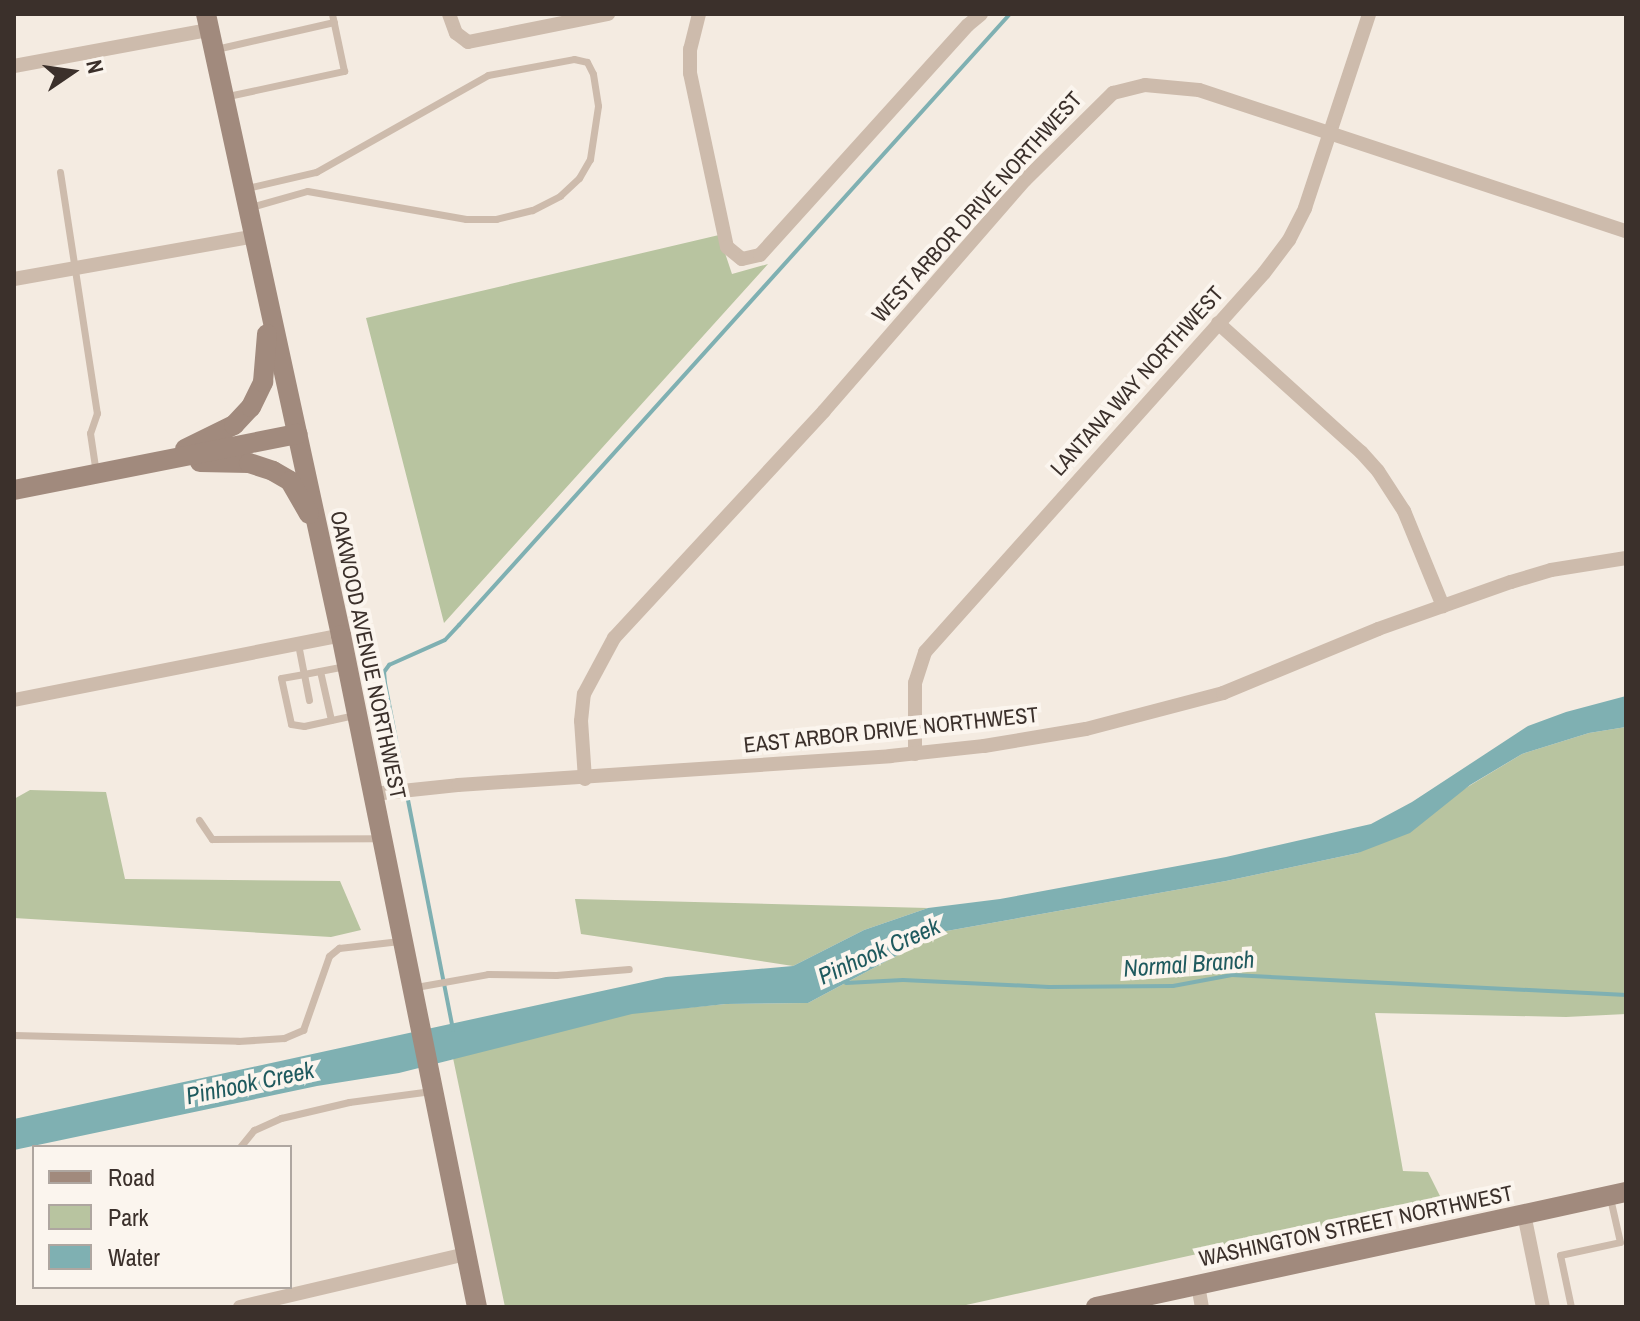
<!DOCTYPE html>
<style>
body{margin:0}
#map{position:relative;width:1640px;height:1321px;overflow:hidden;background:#f4ebe1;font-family:"Archivo Narrow",sans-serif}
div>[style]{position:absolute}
.green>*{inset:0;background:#b8c4a0}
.water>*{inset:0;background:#7fb0b2}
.stream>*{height:4px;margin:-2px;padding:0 2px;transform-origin:2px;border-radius:2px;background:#7fb0b2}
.lane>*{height:7px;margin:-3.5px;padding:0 3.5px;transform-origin:3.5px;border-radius:3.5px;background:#cdbbac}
.street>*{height:14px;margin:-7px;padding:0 7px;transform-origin:7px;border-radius:7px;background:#cdbbac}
.secondary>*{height:20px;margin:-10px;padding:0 10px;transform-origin:10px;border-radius:10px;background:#a18a7d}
span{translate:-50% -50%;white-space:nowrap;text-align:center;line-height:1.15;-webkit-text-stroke:8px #fbf5ee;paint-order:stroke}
.street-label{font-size:22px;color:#3b302b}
.water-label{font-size:24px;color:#1f5a5e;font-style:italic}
.frame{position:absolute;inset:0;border:16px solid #3b302b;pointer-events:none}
.legend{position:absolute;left:32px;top:1145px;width:260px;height:144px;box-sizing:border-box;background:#fbf5ee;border:2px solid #aea6a0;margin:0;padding:10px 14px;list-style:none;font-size:24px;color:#3b302b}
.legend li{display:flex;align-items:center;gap:16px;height:40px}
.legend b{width:40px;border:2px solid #aea6a0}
.north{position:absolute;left:32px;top:32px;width:80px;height:80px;-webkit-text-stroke:6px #fbf5ee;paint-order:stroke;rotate:77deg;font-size:22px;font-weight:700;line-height:32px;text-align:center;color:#3b302b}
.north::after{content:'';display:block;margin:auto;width:28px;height:36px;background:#3b302b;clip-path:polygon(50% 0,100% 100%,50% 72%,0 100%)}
</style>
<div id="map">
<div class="green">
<div style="clip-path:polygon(719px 235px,732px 274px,768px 264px,444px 623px,366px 318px)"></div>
<div style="clip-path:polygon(1626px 727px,1626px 1014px,1566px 1017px,1375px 1013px,1403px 1171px,1428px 1172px,1442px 1200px,957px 1307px,505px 1307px,453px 1058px,632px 1013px,726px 1004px,808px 1003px,941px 932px,1226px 881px,1358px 853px,1522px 754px,1589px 733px)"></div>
<div style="clip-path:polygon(30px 790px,106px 792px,125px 879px,340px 881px,361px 930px,331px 937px,14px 918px,14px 799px)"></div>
<div style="clip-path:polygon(575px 899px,928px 908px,864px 930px,793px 966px,581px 934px)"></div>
</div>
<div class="water">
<div style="clip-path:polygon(1626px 696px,1626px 727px,1589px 733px,1522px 754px,1470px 785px,1410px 833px,1358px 853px,1226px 881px,941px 932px,808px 1003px,726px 1004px,632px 1014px,399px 1073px,317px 1086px,14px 1150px,14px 1119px,666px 977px,793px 966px,864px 930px,928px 908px,1000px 899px,1226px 857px,1371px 824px,1412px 802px,1528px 726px,1566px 712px)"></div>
</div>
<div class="stream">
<div style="left:405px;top:786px;width:105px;rotate:-101deg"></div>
<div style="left:385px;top:683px;width:11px;rotate:-95deg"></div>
<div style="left:384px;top:672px;width:9px;rotate:-54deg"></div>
<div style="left:389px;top:665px;width:61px;rotate:-24.1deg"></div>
<div style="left:445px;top:640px;width:21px;rotate:-47deg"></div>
<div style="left:459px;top:625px;width:823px;rotate:-47.96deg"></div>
<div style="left:407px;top:795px;width:239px;rotate:78.9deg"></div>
<div style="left:846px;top:983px;width:57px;rotate:-3deg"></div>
<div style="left:903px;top:980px;width:146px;rotate:2.7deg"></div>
<div style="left:1049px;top:987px;width:124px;rotate:-0.5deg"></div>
<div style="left:1173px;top:986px;width:60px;rotate:-10.6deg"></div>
<div style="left:1232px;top:975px;width:395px;rotate:2.9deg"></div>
</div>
<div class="lane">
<div style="left:216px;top:49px;width:121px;rotate:-12.9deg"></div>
<div style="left:228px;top:96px;width:119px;rotate:-12.2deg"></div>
<div style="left:344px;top:71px;width:58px;rotate:-101.9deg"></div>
<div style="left:60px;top:172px;width:244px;rotate:81.3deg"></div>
<div style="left:97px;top:413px;width:21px;rotate:109deg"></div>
<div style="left:90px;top:433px;width:40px;rotate:81.5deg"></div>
<div style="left:247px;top:188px;width:71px;rotate:-13.1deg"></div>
<div style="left:316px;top:172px;width:197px;rotate:-29.4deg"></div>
<div style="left:488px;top:75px;width:87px;rotate:-10.5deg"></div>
<div style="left:574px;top:59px;width:13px;rotate:13deg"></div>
<div style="left:587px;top:62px;width:13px;rotate:63deg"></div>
<div style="left:593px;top:74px;width:32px;rotate:81deg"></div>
<div style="left:598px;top:106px;width:54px;rotate:98.6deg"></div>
<div style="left:590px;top:159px;width:22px;rotate:120deg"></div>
<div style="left:579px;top:178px;width:26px;rotate:137deg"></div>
<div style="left:560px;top:196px;width:31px;rotate:153deg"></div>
<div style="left:532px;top:210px;width:37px;rotate:166deg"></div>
<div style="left:496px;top:219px;width:30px;rotate:180deg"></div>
<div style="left:466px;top:219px;width:161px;rotate:-170deg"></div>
<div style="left:307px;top:191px;width:58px;rotate:164.1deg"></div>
<div style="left:298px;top:644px;width:31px;rotate:79deg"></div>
<div style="left:304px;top:674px;width:23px;rotate:170deg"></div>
<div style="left:281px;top:678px;width:47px;rotate:77.7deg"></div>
<div style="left:291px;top:724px;width:13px;rotate:9deg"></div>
<div style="left:304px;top:726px;width:51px;rotate:-12.4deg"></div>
<div style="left:320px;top:671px;width:50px;rotate:77.3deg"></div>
<div style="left:309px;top:700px;width:26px;rotate:-101deg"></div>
<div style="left:304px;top:674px;width:42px;rotate:-11deg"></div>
<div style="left:199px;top:820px;width:23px;rotate:56deg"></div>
<div style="left:212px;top:839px;width:167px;rotate:-0.3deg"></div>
<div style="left:416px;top:987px;width:73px;rotate:-10.2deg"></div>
<div style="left:488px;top:974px;width:68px;rotate:0.8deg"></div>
<div style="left:556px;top:975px;width:73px;rotate:-4.7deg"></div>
<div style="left:14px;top:1035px;width:224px;rotate:1.5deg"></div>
<div style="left:238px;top:1041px;width:46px;rotate:-3.7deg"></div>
<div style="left:284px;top:1038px;width:21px;rotate:-23deg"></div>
<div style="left:303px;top:1030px;width:78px;rotate:-70.6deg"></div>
<div style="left:329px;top:956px;width:13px;rotate:-39deg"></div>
<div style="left:339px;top:948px;width:61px;rotate:-6.5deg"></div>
<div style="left:240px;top:1147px;width:22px;rotate:-51deg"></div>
<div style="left:254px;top:1130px;width:30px;rotate:-24deg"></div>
<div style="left:281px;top:1118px;width:70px;rotate:-13.2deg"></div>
<div style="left:349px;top:1102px;width:83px;rotate:-7.6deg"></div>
<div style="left:1571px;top:1307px;width:53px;rotate:-101.9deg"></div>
<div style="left:1560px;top:1255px;width:61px;rotate:-12.2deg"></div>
<div style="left:1620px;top:1242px;width:45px;rotate:-102.8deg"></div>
</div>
<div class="street">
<div style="left:449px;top:14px;width:20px;rotate:70deg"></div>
<div style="left:456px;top:33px;width:15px;rotate:37deg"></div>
<div style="left:468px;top:42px;width:143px;rotate:-11.3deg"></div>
<div style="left:699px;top:14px;width:36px;rotate:104deg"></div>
<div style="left:690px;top:49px;width:24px;rotate:90deg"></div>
<div style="left:690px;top:73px;width:178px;rotate:78deg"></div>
<div style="left:727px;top:247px;width:19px;rotate:39deg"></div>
<div style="left:742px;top:259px;width:18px;rotate:-13deg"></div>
<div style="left:760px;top:255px;width:310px;rotate:-47.9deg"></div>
<div style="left:968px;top:25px;width:17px;rotate:-40deg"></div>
<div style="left:14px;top:66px;width:198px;rotate:-10.5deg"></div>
<div style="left:14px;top:279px;width:245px;rotate:-10.1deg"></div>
<div style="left:1218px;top:323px;width:193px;rotate:42.1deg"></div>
<div style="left:1361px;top:452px;width:25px;rotate:48deg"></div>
<div style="left:1378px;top:471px;width:48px;rotate:57deg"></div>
<div style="left:1404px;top:511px;width:103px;rotate:67.7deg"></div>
<div style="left:14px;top:700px;width:333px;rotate:-11.2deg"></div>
<div style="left:915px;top:754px;width:71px;rotate:-90deg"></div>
<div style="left:915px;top:683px;width:33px;rotate:-72deg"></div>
<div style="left:925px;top:652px;width:508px;rotate:-48.19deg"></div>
<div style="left:1264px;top:273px;width:41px;rotate:-52.9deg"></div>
<div style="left:1289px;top:240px;width:36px;rotate:-63deg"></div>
<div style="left:1305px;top:208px;width:204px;rotate:-71.7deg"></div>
<div style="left:585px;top:779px;width:58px;rotate:-93.9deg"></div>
<div style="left:581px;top:721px;width:27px;rotate:-84deg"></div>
<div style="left:584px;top:694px;width:64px;rotate:-61.8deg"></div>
<div style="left:614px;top:638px;width:309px;rotate:-47.2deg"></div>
<div style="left:824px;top:411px;width:306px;rotate:-49deg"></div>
<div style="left:1025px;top:180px;width:124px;rotate:-44.7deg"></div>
<div style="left:1113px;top:93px;width:33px;rotate:-14deg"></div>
<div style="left:1145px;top:85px;width:54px;rotate:5.3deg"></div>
<div style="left:1199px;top:90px;width:450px;rotate:18.3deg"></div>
<div style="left:373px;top:794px;width:85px;rotate:-6deg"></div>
<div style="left:458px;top:785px;width:433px;rotate:-3.8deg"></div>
<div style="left:890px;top:756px;width:95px;rotate:-6.1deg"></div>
<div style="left:984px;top:746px;width:103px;rotate:-9.5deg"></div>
<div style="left:1086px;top:729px;width:142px;rotate:-14.7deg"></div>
<div style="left:1223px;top:693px;width:168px;rotate:-22.4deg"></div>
<div style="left:1378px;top:629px;width:141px;rotate:-19.5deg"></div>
<div style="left:1511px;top:582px;width:42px;rotate:-16.7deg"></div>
<div style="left:1551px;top:570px;width:76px;rotate:-9.1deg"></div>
<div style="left:1524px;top:1214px;width:95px;rotate:78.5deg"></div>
<div style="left:1198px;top:1285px;width:22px;rotate:80deg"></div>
<div style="left:240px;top:1307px;width:232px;rotate:-13.2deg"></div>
</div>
<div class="secondary">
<div style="left:206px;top:14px;width:636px;rotate:77.74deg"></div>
<div style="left:341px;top:635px;width:686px;rotate:78.56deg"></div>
<div style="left:185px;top:449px;width:55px;rotate:-26.1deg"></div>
<div style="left:234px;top:425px;width:25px;rotate:-47deg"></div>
<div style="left:251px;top:407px;width:28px;rotate:-64deg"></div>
<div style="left:263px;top:382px;width:48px;rotate:-85.2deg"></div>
<div style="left:200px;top:462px;width:49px;rotate:1.2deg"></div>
<div style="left:249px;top:463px;width:25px;rotate:18deg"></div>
<div style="left:273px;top:471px;width:20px;rotate:30deg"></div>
<div style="left:290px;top:481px;width:38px;rotate:60deg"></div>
<div style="left:14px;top:490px;width:289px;rotate:-11.2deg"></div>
<div style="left:1096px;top:1307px;width:542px;rotate:-12.24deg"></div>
</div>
<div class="street-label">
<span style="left:977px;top:207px;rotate:-48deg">WEST ARBOR DRIVE NORTHWEST</span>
<span style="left:1137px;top:381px;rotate:-48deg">LANTANA WAY NORTHWEST</span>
<span style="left:368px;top:655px;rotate:78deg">OAKWOOD AVENUE NORTHWEST</span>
<span style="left:891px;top:730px;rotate:-6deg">EAST ARBOR DRIVE NORTHWEST</span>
<span style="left:1356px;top:1226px;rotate:-12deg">WASHINGTON STREET NORTHWEST</span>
</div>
<div class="water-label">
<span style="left:879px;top:951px;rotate:-24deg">Pinhook Creek</span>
<span style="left:1189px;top:964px;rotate:-4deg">Normal Branch</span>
<span style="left:250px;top:1083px;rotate:-12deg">Pinhook Creek</span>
</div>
<div class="frame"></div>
<ul class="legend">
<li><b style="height:10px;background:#a18a7d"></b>Road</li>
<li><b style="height:22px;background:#b8c4a0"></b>Park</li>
<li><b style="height:22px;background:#7fb0b2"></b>Water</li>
</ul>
<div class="north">N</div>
</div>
